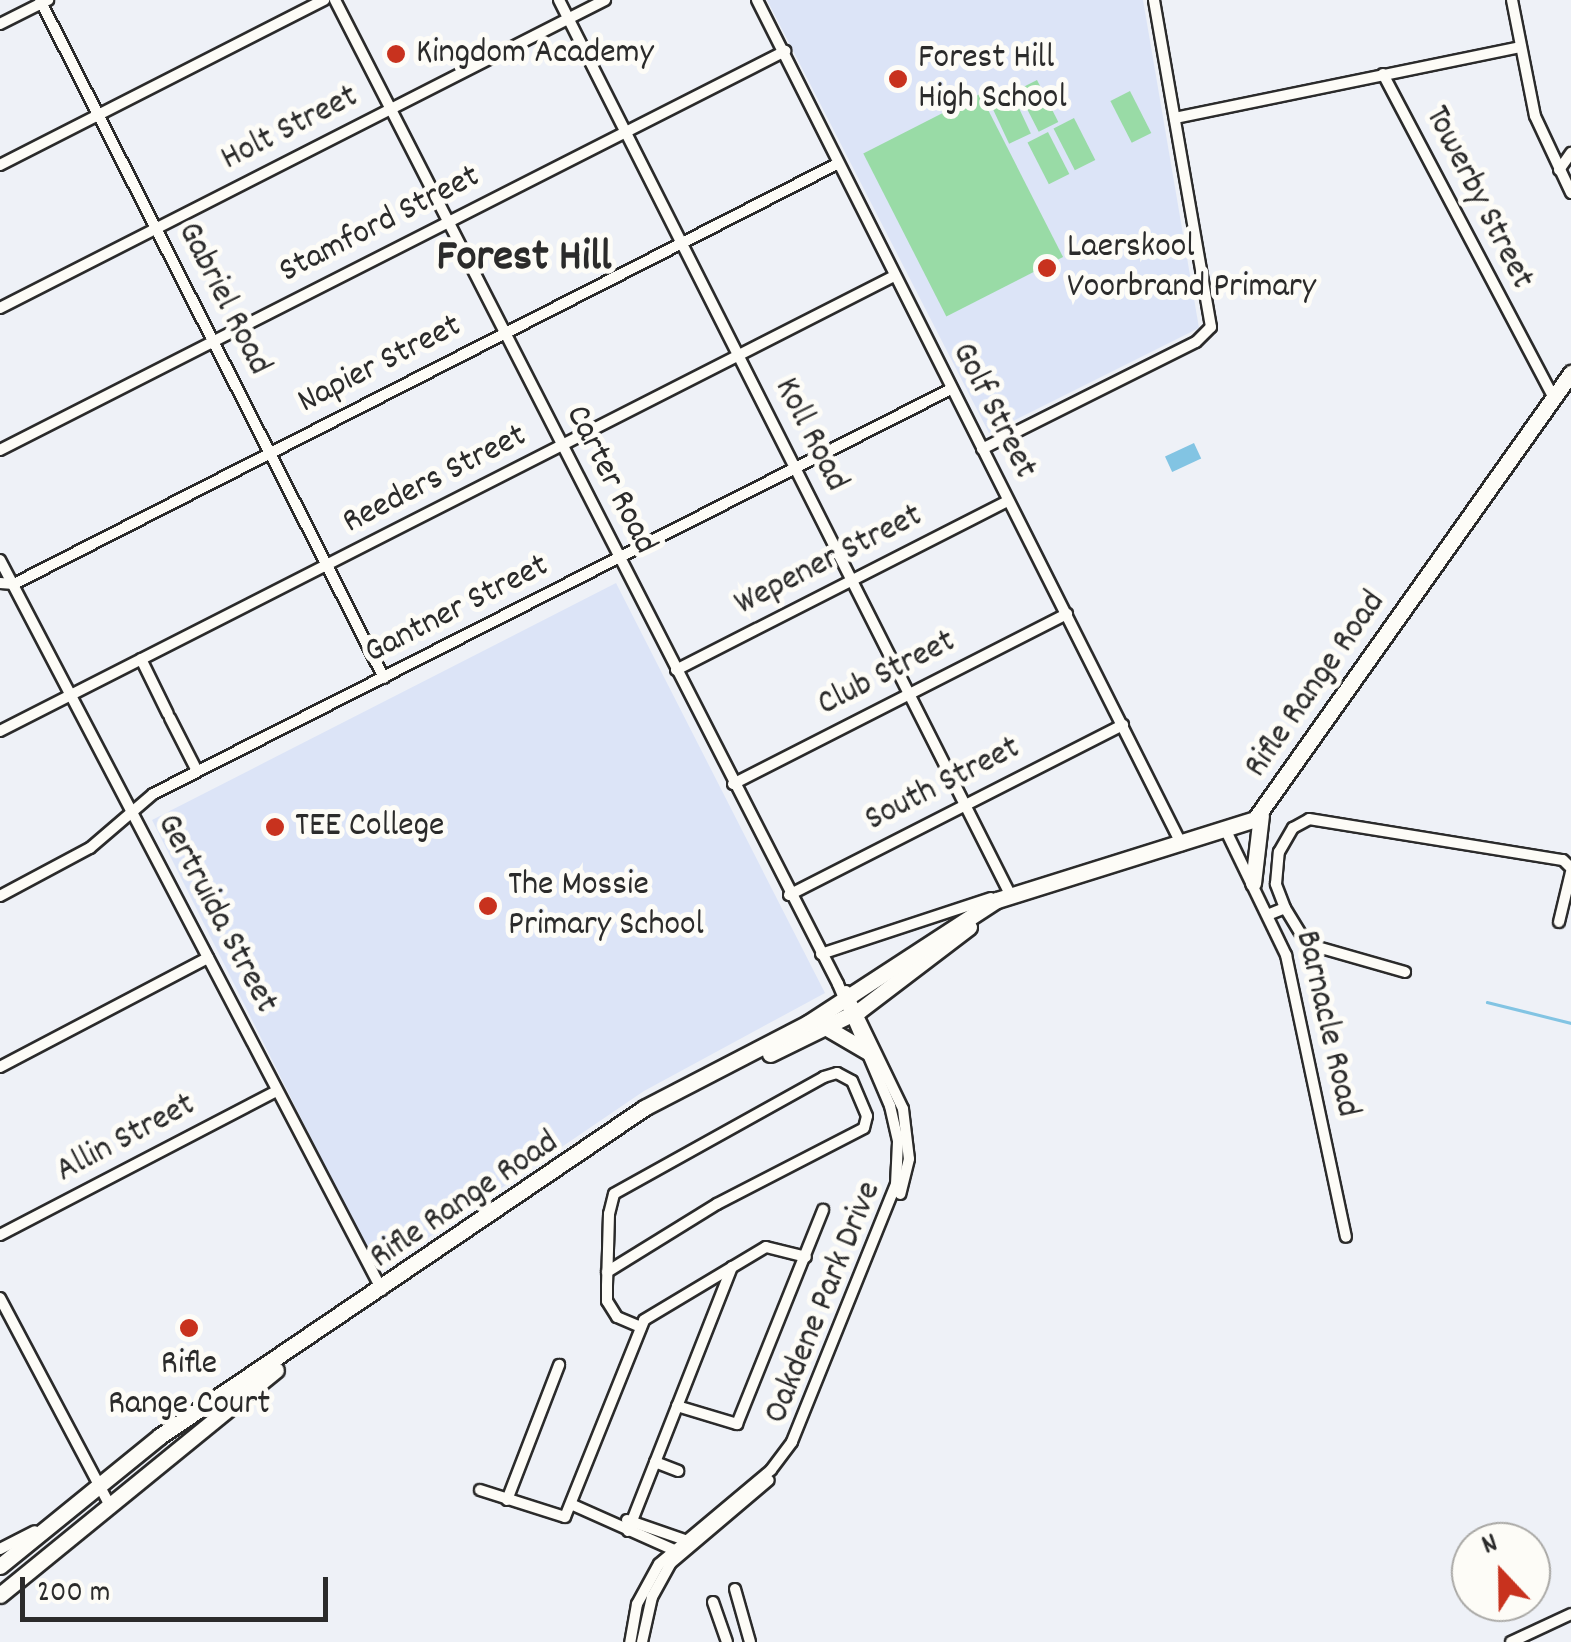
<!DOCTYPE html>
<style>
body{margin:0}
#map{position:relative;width:1571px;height:1642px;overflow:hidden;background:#eef1f7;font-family:Dekko,sans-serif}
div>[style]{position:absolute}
.built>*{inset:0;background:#dce4f7}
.green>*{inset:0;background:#99dba6;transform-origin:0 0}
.water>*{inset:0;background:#82c4e3;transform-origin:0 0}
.stream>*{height:2.5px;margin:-1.25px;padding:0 1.25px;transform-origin:1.25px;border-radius:1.25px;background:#82c4e3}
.roads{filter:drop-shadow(2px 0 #2b2b2b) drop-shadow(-2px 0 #2b2b2b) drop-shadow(0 2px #2b2b2b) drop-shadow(0 -2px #2b2b2b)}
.street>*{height:10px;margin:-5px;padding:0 5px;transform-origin:5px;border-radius:5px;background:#fdfcf7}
.secondary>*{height:15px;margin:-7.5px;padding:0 7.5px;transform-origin:7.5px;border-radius:7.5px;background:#fdfcf7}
.dots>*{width:28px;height:28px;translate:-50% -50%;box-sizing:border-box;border:5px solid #fdfcf7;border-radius:50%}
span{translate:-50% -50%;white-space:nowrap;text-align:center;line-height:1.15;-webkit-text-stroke:10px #fdfcf7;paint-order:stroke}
.poi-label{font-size:35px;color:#2b2b2b}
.left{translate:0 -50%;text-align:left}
.street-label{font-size:35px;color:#2b2b2b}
.district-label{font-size:45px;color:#2b2b2b;font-weight:700}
.north{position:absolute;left:1451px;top:1522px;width:100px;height:100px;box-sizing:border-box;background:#fdfcf7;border:2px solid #a9a8a5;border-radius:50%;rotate:338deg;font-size:28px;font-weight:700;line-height:40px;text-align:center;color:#2b2b2b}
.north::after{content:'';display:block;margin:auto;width:35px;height:45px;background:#c8321e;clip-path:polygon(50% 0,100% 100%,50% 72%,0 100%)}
.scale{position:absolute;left:20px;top:1577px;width:308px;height:45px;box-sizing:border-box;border:5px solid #2b2b2b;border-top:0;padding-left:12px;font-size:30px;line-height:35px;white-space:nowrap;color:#2b2b2b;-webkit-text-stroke:8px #fdfcf7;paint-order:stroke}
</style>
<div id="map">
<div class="built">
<div style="clip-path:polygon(767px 0,1143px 0,1199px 328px,989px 433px)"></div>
<div style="clip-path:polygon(616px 583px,825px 993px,644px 1091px,378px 1272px,152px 820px)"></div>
</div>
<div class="green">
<div style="left:1037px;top:80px;width:47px;height:22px;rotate:63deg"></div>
<div style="left:1011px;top:91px;width:47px;height:24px;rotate:65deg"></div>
<div style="left:1130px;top:91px;width:47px;height:22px;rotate:63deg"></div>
<div style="left:980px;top:94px;width:183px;height:131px;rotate:63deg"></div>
<div style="left:1074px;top:118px;width:47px;height:23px;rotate:63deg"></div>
<div style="left:1048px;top:132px;width:47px;height:23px;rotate:63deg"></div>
</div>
<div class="water">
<div style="left:1194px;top:443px;width:17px;height:32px;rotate:65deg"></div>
</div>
<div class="stream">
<div style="left:1487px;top:1002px;width:87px;rotate:14deg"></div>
</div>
<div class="roads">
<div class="street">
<div style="left:40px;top:0;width:760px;rotate:63.1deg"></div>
<div style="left:335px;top:0;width:1105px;rotate:62.92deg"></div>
<div style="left:838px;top:984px;width:133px;rotate:66.9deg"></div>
<div style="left:890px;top:1106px;width:37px;rotate:77deg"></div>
<div style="left:898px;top:1142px;width:42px;rotate:92.7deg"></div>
<div style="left:896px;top:1184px;width:278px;rotate:112deg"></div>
<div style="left:792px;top:1442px;width:35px;rotate:127deg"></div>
<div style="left:771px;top:1470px;width:146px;rotate:140deg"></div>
<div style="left:659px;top:1564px;width:46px;rotate:118.8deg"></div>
<div style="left:637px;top:1604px;width:39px;rotate:100deg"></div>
<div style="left:559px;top:0;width:1004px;rotate:63.23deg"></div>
<div style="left:757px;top:0;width:946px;rotate:63.3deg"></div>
<div style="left:1512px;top:0;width:118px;rotate:78.8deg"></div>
<div style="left:1535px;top:116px;width:85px;rotate:64.9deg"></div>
<div style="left:0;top:24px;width:54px;rotate:-26.6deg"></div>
<div style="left:1383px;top:74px;width:366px;rotate:62.2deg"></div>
<div style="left:1175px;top:118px;width:352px;rotate:-11.6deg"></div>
<div style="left:0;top:165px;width:364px;rotate:-27deg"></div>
<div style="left:1559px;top:170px;width:21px;rotate:-55deg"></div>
<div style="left:0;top:308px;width:679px;rotate:-26.98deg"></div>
<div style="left:982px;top:449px;width:239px;rotate:-26.6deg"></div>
<div style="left:1196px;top:342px;width:21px;rotate:-45deg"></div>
<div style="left:1211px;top:327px;width:332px;rotate:-99.9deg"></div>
<div style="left:0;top:450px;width:881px;rotate:-26.94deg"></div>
<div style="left:0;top:560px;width:824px;rotate:62.38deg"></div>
<div style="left:0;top:583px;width:14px;rotate:4deg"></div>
<div style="left:14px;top:584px;width:924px;rotate:-27.04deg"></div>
<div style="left:141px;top:659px;width:61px;rotate:63.9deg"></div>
<div style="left:676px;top:670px;width:373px;rotate:-27deg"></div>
<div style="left:170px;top:718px;width:59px;rotate:63deg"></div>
<div style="left:0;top:731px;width:1003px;rotate:-26.97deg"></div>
<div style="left:733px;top:784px;width:375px;rotate:-27deg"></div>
<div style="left:1227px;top:833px;width:136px;rotate:64.2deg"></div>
<div style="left:1286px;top:955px;width:288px;rotate:78deg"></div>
<div style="left:789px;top:895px;width:375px;rotate:-27deg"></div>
<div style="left:0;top:896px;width:102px;rotate:-28.1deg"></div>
<div style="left:90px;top:848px;width:83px;rotate:-40.6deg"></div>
<div style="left:153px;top:794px;width:895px;rotate:-26.91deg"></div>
<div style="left:1285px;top:908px;width:42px;rotate:58.6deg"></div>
<div style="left:1307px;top:944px;width:102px;rotate:15.9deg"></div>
<div style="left:1270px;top:914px;width:16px;rotate:-22deg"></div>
<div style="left:1285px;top:908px;width:26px;rotate:-111deg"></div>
<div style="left:1276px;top:884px;width:32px;rotate:-85deg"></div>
<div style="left:1279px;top:852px;width:28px;rotate:-60deg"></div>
<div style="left:1293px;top:828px;width:18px;rotate:-29deg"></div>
<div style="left:1309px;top:819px;width:257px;rotate:9.2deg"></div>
<div style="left:1563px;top:860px;width:11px;rotate:45deg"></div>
<div style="left:1559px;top:922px;width:51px;rotate:-76.5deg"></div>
<div style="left:821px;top:954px;width:179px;rotate:-18.2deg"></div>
<div style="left:846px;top:991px;width:131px;rotate:64.2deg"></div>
<div style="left:903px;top:1109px;width:50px;rotate:83.2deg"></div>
<div style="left:909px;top:1159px;width:36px;rotate:104deg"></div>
<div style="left:0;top:1067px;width:235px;rotate:-27.7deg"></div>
<div style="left:0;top:1235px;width:312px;rotate:-27.5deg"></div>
<div style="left:607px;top:1272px;width:129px;rotate:-31.7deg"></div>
<div style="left:717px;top:1204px;width:165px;rotate:-27.3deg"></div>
<div style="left:864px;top:1128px;width:12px;rotate:-76deg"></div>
<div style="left:867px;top:1116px;width:38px;rotate:-113deg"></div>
<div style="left:852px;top:1081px;width:17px;rotate:-152deg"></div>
<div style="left:837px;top:1073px;width:14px;rotate:163deg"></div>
<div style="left:824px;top:1077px;width:240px;rotate:150.9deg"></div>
<div style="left:614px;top:1194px;width:21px;rotate:104deg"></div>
<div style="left:609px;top:1214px;width:72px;rotate:91.6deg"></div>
<div style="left:607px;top:1286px;width:15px;rotate:90deg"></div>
<div style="left:607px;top:1301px;width:19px;rotate:58deg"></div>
<div style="left:617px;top:1317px;width:26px;rotate:23deg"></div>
<div style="left:0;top:1298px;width:231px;rotate:62.1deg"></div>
<div style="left:677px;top:1406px;width:63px;rotate:16.7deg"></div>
<div style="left:737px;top:1424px;width:231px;rotate:-68.1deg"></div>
<div style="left:655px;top:1462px;width:25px;rotate:21deg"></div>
<div style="left:480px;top:1490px;width:89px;rotate:17.6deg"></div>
<div style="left:565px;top:1517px;width:212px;rotate:-68.1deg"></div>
<div style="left:644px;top:1320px;width:142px;rotate:-30.9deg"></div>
<div style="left:766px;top:1247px;width:41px;rotate:14deg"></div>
<div style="left:507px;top:1500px;width:145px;rotate:-68.9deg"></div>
<div style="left:573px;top:1505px;width:111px;rotate:24deg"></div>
<div style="left:627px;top:1520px;width:61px;rotate:19deg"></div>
<div style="left:628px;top:1531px;width:284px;rotate:-68.5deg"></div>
<div style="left:0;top:1549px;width:39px;rotate:-27deg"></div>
<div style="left:735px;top:1589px;width:55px;rotate:74.2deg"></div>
<div style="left:713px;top:1602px;width:42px;rotate:70.7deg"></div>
<div style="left:642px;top:1642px;width:46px;rotate:-77.5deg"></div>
<div style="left:652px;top:1597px;width:39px;rotate:-61deg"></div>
<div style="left:671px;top:1563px;width:128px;rotate:-40.3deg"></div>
<div style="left:1511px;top:1642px;width:66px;rotate:-25deg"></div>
</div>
<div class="secondary">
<div style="left:1253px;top:883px;width:68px;rotate:-83.3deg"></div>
<div style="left:827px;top:1028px;width:48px;rotate:30.3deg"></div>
<div style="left:770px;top:1054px;width:100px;rotate:-26.1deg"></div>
<div style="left:860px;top:1010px;width:137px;rotate:-37.3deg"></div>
<div style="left:0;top:1566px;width:206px;rotate:-39.1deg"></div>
<div style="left:160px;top:1436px;width:585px;rotate:-34.12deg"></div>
<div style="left:644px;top:1108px;width:185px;rotate:-27.4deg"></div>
<div style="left:808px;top:1023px;width:225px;rotate:-33.1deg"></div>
<div style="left:997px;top:900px;width:270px;rotate:-17.4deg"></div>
<div style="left:1255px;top:819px;width:547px;rotate:-54.68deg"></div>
<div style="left:0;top:1595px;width:356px;rotate:-39.2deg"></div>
</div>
</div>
<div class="dots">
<div style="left:396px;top:54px;background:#c8321e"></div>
<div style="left:898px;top:79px;background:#c8321e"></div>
<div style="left:1047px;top:268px;background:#c8321e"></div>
<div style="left:275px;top:827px;background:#c8321e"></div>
<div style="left:488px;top:906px;background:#c8321e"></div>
<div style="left:189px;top:1328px;background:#c8321e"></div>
</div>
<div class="poi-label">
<span class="left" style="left:416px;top:54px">Kingdom Academy</span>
<span class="left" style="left:918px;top:79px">Forest Hill<br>High School</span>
<span class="left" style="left:1067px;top:268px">Laerskool<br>Voorbrand Primary</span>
<span class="left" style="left:295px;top:827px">TEE College</span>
<span class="left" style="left:508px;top:906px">The Mossie<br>Primary School</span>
<span style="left:189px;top:1385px">Rifle<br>Range Court</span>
</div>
<div class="street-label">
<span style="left:290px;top:129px;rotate:-27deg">Holt Street</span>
<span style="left:1478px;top:198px;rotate:63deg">Towerby Street</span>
<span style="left:380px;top:225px;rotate:-27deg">Stamford Street</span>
<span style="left:223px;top:299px;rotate:63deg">Gabriel Road</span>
<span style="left:380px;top:365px;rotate:-27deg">Napier Street</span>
<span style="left:993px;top:411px;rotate:63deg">Golf Street</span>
<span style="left:810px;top:435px;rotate:63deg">Koll Road</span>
<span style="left:435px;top:480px;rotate:-27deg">Reeders Street</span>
<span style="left:610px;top:480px;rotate:63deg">Carter Road</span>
<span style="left:829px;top:561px;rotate:-27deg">Wepener Street</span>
<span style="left:457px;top:610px;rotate:-27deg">Gantner Street</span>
<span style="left:887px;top:674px;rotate:-27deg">Club Street</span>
<span style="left:1316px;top:685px;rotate:-55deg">Rifle Range Road</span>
<span style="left:943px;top:785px;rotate:-27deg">South Street</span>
<span style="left:216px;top:914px;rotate:62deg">Gertruida Street</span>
<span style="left:1326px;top:1024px;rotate:77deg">Barnacle Road</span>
<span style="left:126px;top:1139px;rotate:-28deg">Allin Street</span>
<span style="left:465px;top:1201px;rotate:-34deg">Rifle Range Road</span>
<span style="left:824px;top:1303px;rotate:-68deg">Oakdene Park Drive</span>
</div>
<div class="district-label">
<span style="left:524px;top:260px">Forest Hill</span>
</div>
<div class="north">N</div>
<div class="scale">200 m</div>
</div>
